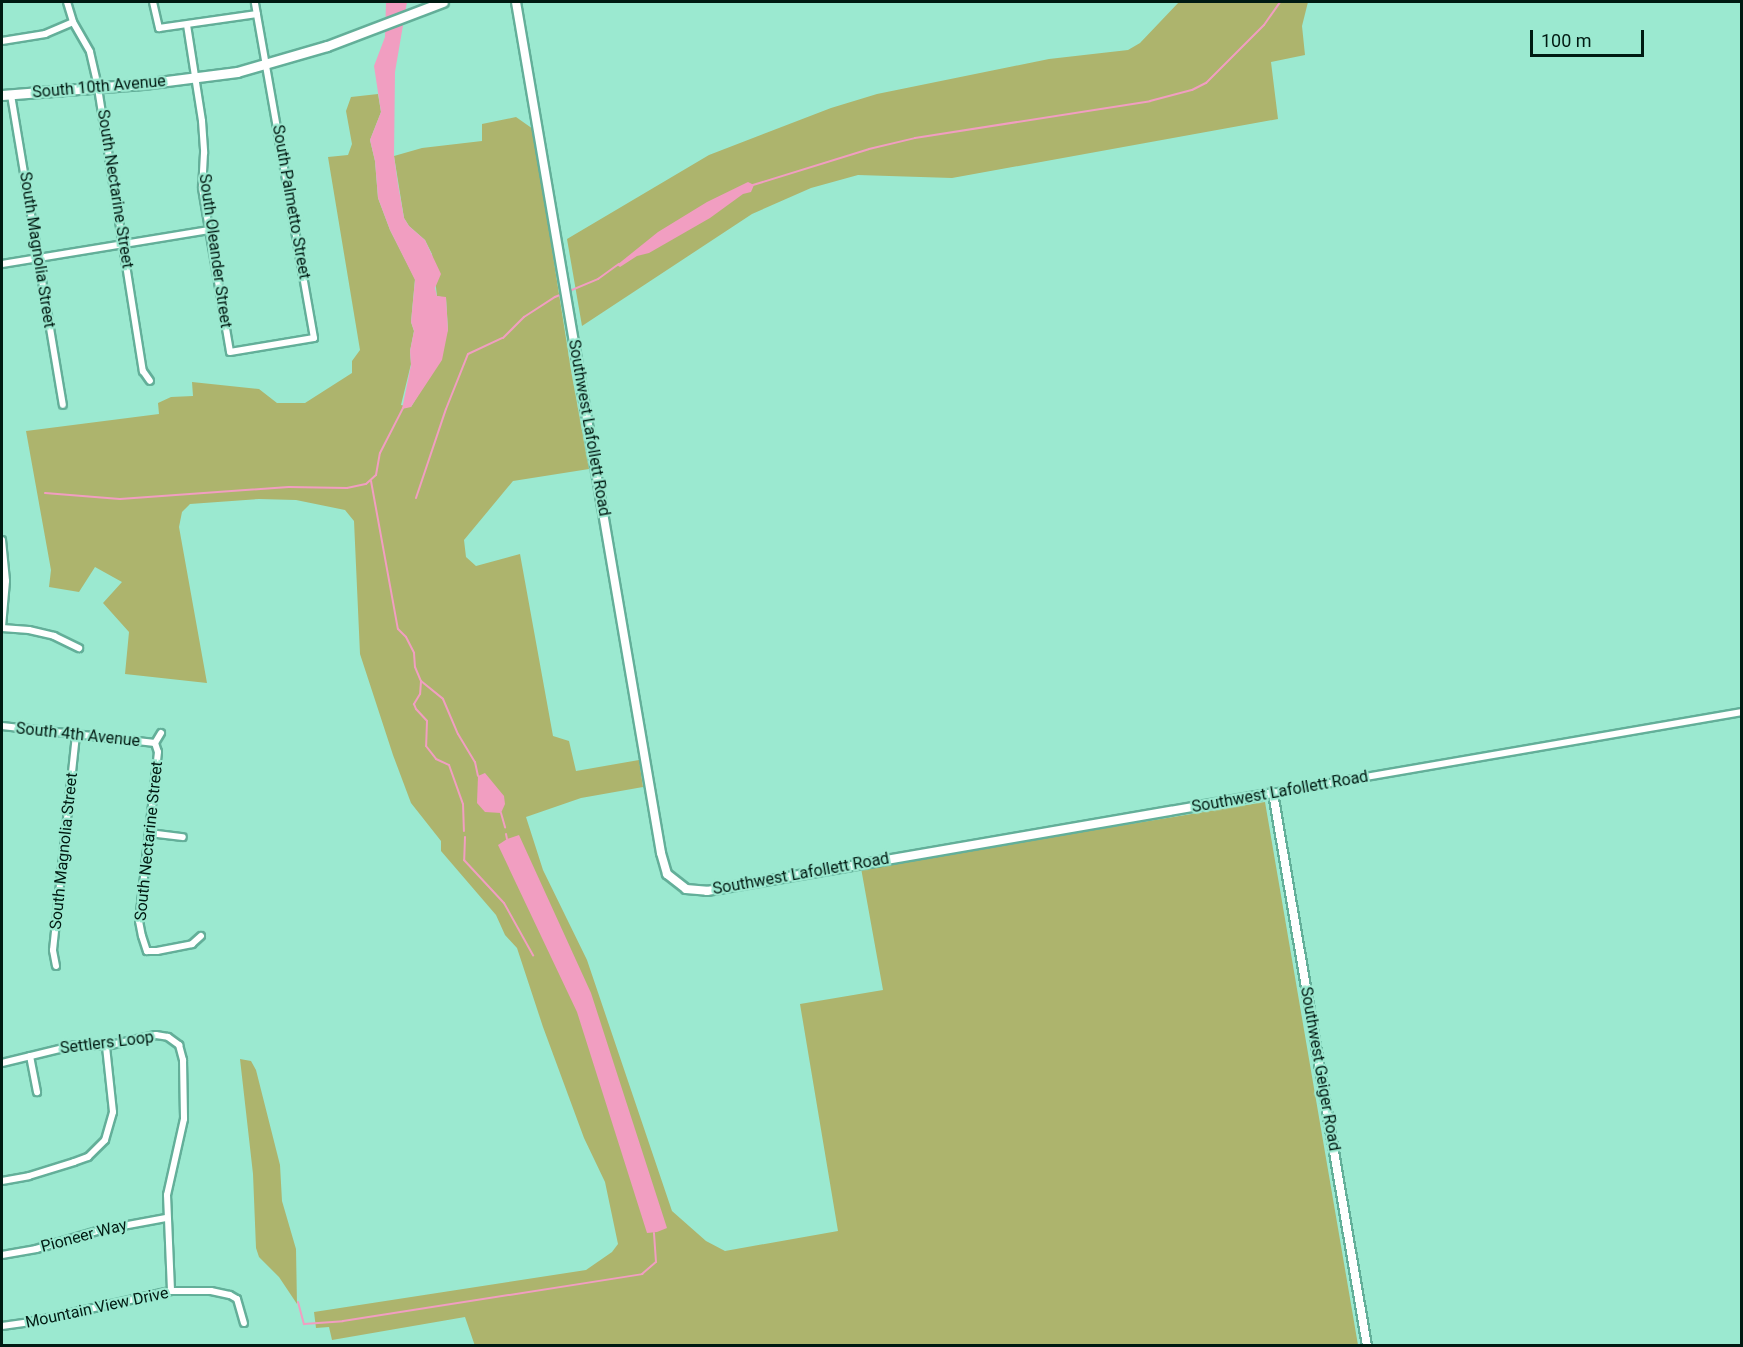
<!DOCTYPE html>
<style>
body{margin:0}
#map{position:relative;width:1743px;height:1347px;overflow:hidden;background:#9be9d0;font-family:Roboto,sans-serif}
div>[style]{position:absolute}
.green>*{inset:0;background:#adb46d}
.water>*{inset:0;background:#f19ec1}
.stream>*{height:2px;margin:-1px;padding:0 1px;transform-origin:1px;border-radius:1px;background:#f19ec1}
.roads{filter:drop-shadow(2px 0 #63af99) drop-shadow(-2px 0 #63af99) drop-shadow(0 2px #63af99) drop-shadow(0 -2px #63af99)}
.minor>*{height:6px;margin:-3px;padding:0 3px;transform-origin:3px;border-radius:3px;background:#fff}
.tertiary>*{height:8px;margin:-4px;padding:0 4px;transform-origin:4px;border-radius:4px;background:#fff}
.secondary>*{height:9px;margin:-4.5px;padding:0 4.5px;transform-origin:4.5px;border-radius:4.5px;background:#fff}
span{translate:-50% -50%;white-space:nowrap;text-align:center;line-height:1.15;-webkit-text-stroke:4.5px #9be9d0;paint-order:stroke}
.street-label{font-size:16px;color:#001a12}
.frame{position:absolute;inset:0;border:3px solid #001a12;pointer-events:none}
.scale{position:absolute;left:1530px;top:30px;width:114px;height:27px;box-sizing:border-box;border:3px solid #001a12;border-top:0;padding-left:8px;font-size:18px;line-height:21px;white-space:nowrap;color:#001a12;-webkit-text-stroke:4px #9be9d0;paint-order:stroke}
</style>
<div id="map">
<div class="green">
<div style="clip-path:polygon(1179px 2px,1308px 2px,1302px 26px,1305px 55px,1271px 62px,1278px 119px,952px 178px,858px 175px,811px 188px,752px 214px,582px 326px,567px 239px,709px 155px,831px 108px,877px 94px,1049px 59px,1128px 50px,1140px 43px)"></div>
<div style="clip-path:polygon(378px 94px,381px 112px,370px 140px,375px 161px,378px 198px,390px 230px,415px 279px,411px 322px,414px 331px,410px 351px,411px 364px,401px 405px,411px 407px,429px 377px,448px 330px,446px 298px,437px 296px,432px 254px,425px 240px,409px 226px,404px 218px,394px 156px,422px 148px,482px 141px,482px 124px,516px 117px,533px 129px,571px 370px,589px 469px,513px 481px,464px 540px,466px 557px,476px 566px,520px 554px,553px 736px,569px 741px,576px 771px,639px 760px,643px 787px,581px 798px,526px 817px,543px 870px,587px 960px,672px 1211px,706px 1241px,725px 1251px,838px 1231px,800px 1004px,883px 990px,861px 868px,1265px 802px,1358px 1345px,475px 1346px,465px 1317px,332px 1340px,329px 1327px,316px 1328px,314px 1312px,586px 1270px,612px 1252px,618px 1244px,605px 1182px,584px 1138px,543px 1027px,517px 948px,505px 935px,496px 915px,441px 851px,441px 841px,411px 803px,393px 755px,360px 654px,354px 521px,345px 510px,296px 500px,259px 499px,190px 504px,182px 512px,179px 527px,207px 683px,125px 674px,129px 632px,103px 603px,122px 582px,95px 567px,79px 592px,49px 587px,51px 570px,26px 431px,159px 414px,158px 403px,171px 397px,193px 396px,192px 382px,259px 389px,277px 403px,305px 403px,352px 373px,352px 361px,360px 350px,328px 157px,348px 155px,352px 144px,346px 111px,351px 97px)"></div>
<div style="clip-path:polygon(240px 1059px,251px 1061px,256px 1070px,280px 1165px,282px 1201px,296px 1249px,297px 1304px,279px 1277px,259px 1257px,256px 1248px,253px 1174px)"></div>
</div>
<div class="water">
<div style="clip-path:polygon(386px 2px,407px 2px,395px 72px,394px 156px,398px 184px,404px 218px,409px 226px,425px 240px,441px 274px,435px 288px,437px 296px,446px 297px,448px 330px,442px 360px,411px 407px,402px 409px,411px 365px,410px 351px,414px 331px,411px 322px,415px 280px,390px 230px,378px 198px,375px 161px,370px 140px,381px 112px,374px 66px,385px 37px)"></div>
<div style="clip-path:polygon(748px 182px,754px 185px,751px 192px,743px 194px,710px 218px,649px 253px,637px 256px,620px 267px,617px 265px,658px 232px,707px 202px)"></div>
<div style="clip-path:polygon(485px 773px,504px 796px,505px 804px,501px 813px,485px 812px,477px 803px,478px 776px)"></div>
<div style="clip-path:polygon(519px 835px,591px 993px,667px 1228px,657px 1232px,647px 1233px,577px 1012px,498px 845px,507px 839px)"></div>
</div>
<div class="stream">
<div style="left:753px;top:185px;width:121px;rotate:-17.2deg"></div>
<div style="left:869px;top:149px;width:47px;rotate:-13.4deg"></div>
<div style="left:915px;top:138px;width:238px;rotate:-8.9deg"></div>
<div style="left:1150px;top:101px;width:43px;rotate:-14.7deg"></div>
<div style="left:1192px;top:90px;width:16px;rotate:-27deg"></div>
<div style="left:1206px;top:83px;width:82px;rotate:-45deg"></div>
<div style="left:1264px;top:25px;width:28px;rotate:-55deg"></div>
<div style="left:371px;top:481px;width:150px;rotate:79.7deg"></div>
<div style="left:398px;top:629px;width:11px;rotate:45deg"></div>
<div style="left:406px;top:637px;width:18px;rotate:63deg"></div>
<div style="left:414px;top:653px;width:14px;rotate:86deg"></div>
<div style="left:415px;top:667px;width:15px;rotate:67deg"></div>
<div style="left:421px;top:681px;width:28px;rotate:39deg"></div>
<div style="left:443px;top:699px;width:38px;rotate:67deg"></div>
<div style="left:458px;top:734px;width:33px;rotate:59deg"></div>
<div style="left:475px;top:762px;width:14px;rotate:78deg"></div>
<div style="left:45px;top:493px;width:75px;rotate:4.6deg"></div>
<div style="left:120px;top:499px;width:169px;rotate:-4.1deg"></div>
<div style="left:289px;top:487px;width:58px;rotate:1deg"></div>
<div style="left:347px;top:488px;width:19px;rotate:-12deg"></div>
<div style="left:366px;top:484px;width:13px;rotate:-42deg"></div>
<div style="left:376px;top:475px;width:22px;rotate:-80deg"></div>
<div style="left:380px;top:453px;width:51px;rotate:-62.9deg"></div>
<div style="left:416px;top:498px;width:94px;rotate:-71.4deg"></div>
<div style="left:446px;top:409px;width:59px;rotate:-68.2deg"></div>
<div style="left:468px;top:354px;width:38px;rotate:-25deg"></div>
<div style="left:503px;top:338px;width:30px;rotate:-45deg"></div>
<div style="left:524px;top:317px;width:37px;rotate:-33deg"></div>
<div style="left:555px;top:297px;width:47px;rotate:-22.7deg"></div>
<div style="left:598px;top:279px;width:26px;rotate:-36deg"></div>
<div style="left:421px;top:681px;width:13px;rotate:94deg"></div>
<div style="left:420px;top:694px;width:12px;rotate:121deg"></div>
<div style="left:414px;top:704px;width:5px;rotate:68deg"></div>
<div style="left:416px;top:709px;width:16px;rotate:47deg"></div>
<div style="left:427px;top:721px;width:25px;rotate:92deg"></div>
<div style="left:426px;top:746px;width:16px;rotate:52deg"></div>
<div style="left:436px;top:759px;width:14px;rotate:25deg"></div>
<div style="left:449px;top:765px;width:41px;rotate:70.3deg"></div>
<div style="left:463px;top:804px;width:27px;rotate:88deg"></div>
<div style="left:501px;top:813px;width:15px;rotate:74deg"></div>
<div style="left:506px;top:834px;width:5px;rotate:79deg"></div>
<div style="left:465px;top:837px;width:23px;rotate:92deg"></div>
<div style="left:464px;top:860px;width:59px;rotate:47.1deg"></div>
<div style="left:504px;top:903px;width:60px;rotate:60.9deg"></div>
<div style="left:298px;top:1302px;width:23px;rotate:75deg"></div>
<div style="left:304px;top:1324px;width:39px;rotate:-4deg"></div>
<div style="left:343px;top:1321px;width:303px;rotate:-8.9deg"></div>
<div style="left:642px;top:1274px;width:18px;rotate:-41deg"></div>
<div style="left:656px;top:1262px;width:29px;rotate:-94deg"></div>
</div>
<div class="roads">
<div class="minor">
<div style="left:67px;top:2px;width:21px;rotate:73deg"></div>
<div style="left:73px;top:22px;width:34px;rotate:60deg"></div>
<div style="left:90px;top:52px;width:37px;rotate:77deg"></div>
<div style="left:98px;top:88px;width:287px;rotate:81deg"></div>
<div style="left:143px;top:371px;width:12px;rotate:55deg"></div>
<div style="left:153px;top:2px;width:27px;rotate:77deg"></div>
<div style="left:159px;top:28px;width:99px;rotate:-8.1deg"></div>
<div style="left:187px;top:25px;width:97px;rotate:81.1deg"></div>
<div style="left:202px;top:121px;width:32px;rotate:86deg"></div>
<div style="left:204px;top:153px;width:35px;rotate:93deg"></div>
<div style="left:202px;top:188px;width:166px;rotate:80.3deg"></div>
<div style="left:230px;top:352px;width:85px;rotate:-9.5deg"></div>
<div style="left:314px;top:338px;width:341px;rotate:-100deg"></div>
<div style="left:2px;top:41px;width:44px;rotate:-9.2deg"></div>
<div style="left:45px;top:34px;width:30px;rotate:-23deg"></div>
<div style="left:11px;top:95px;width:314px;rotate:80.5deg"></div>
<div style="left:2px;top:264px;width:210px;rotate:-9.3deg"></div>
<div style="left:2px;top:540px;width:41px;rotate:84.4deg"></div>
<div style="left:6px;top:581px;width:46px;rotate:95deg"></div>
<div style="left:2px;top:628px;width:27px;rotate:4deg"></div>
<div style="left:29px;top:630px;width:26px;rotate:13deg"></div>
<div style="left:54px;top:636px;width:28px;rotate:26deg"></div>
<div style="left:2px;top:726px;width:154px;rotate:6.3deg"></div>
<div style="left:161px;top:733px;width:12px;rotate:121deg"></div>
<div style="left:155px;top:743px;width:9px;rotate:72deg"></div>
<div style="left:158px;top:752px;width:170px;rotate:96.4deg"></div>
<div style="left:139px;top:921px;width:15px;rotate:79deg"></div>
<div style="left:142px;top:936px;width:16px;rotate:72deg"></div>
<div style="left:147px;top:951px;width:10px"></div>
<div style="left:157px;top:951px;width:36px;rotate:-11deg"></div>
<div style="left:192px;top:944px;width:12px;rotate:-42deg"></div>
<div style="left:1273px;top:793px;width:476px;rotate:-9.8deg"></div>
<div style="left:149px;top:833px;width:34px;rotate:7deg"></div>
<div style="left:56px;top:966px;width:16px;rotate:-101deg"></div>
<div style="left:53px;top:950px;width:216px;rotate:-83.9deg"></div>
<div style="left:30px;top:1056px;width:37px;rotate:79deg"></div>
<div style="left:2px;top:1063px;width:76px;rotate:-13.7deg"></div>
<div style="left:76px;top:1045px;width:30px;rotate:2deg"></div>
<div style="left:106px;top:1046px;width:51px;rotate:-12.4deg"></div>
<div style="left:156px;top:1035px;width:12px;rotate:9deg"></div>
<div style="left:168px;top:1037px;width:14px;rotate:36deg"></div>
<div style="left:179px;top:1045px;width:16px;rotate:75deg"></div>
<div style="left:183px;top:1060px;width:59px;rotate:89deg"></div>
<div style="left:184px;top:1119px;width:78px;rotate:102.6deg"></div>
<div style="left:167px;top:1195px;width:96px;rotate:87.6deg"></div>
<div style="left:2px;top:1181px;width:27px;rotate:-10deg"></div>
<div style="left:29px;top:1176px;width:47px;rotate:-17.3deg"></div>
<div style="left:74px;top:1162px;width:15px;rotate:-20deg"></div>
<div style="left:88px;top:1157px;width:24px;rotate:-45deg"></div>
<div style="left:105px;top:1140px;width:29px;rotate:-74deg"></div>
<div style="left:113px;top:1112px;width:66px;rotate:-96.1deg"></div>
<div style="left:2px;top:1255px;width:35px;rotate:-10deg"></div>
<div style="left:36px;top:1249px;width:68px;rotate:-16.3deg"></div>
<div style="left:101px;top:1230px;width:66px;rotate:-10.5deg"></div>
<div style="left:2px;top:1326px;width:29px;rotate:-8deg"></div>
<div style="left:31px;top:1322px;width:143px;rotate:-12.5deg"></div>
<div style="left:171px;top:1291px;width:40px"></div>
<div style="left:211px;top:1291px;width:19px;rotate:12deg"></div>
<div style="left:230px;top:1295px;width:8px;rotate:30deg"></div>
<div style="left:237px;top:1299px;width:25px;rotate:74deg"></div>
</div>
<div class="tertiary">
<div style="left:516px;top:2px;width:863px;rotate:80.33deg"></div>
<div style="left:661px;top:853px;width:22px;rotate:74deg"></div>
<div style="left:667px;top:874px;width:24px;rotate:38deg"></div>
<div style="left:686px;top:889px;width:21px;rotate:5deg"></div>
<div style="left:707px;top:891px;width:574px;rotate:-9.82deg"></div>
<div style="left:1273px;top:793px;width:561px;rotate:80.35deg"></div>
</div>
<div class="secondary">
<div style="left:2px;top:95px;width:141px;rotate:-4.5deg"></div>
<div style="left:143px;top:84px;width:95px;rotate:-7.3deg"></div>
<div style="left:237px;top:72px;width:94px;rotate:-16.1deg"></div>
<div style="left:327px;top:46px;width:124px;rotate:-20.8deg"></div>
</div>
</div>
<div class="street-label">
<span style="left:99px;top:87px;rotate:-5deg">South 10th Avenue</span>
<span style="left:115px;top:189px;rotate:81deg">South Nectarine Street</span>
<span style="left:291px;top:202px;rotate:80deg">South Palmetto Street</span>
<span style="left:37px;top:250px;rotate:81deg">South Magnolia Street</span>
<span style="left:215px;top:251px;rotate:82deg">South Oleander Street</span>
<span style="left:589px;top:428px;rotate:80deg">Southwest Lafollett Road</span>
<span style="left:78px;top:735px;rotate:6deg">South 4th Avenue</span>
<span style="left:1280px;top:792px;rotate:-10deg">Southwest Lafollett Road</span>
<span style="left:149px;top:841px;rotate:-84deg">South Nectarine Street</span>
<span style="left:64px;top:851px;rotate:-84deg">South Magnolia Street</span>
<span style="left:801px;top:874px;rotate:-10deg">Southwest Lafollett Road</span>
<span style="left:107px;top:1043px;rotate:-7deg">Settlers Loop</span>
<span style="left:1320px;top:1069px;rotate:80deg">Southwest Geiger Road</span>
<span style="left:84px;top:1236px;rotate:-15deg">Pioneer Way</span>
<span style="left:97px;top:1308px;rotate:-12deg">Mountain View Drive</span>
</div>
<div class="frame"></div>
<div class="scale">100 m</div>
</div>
